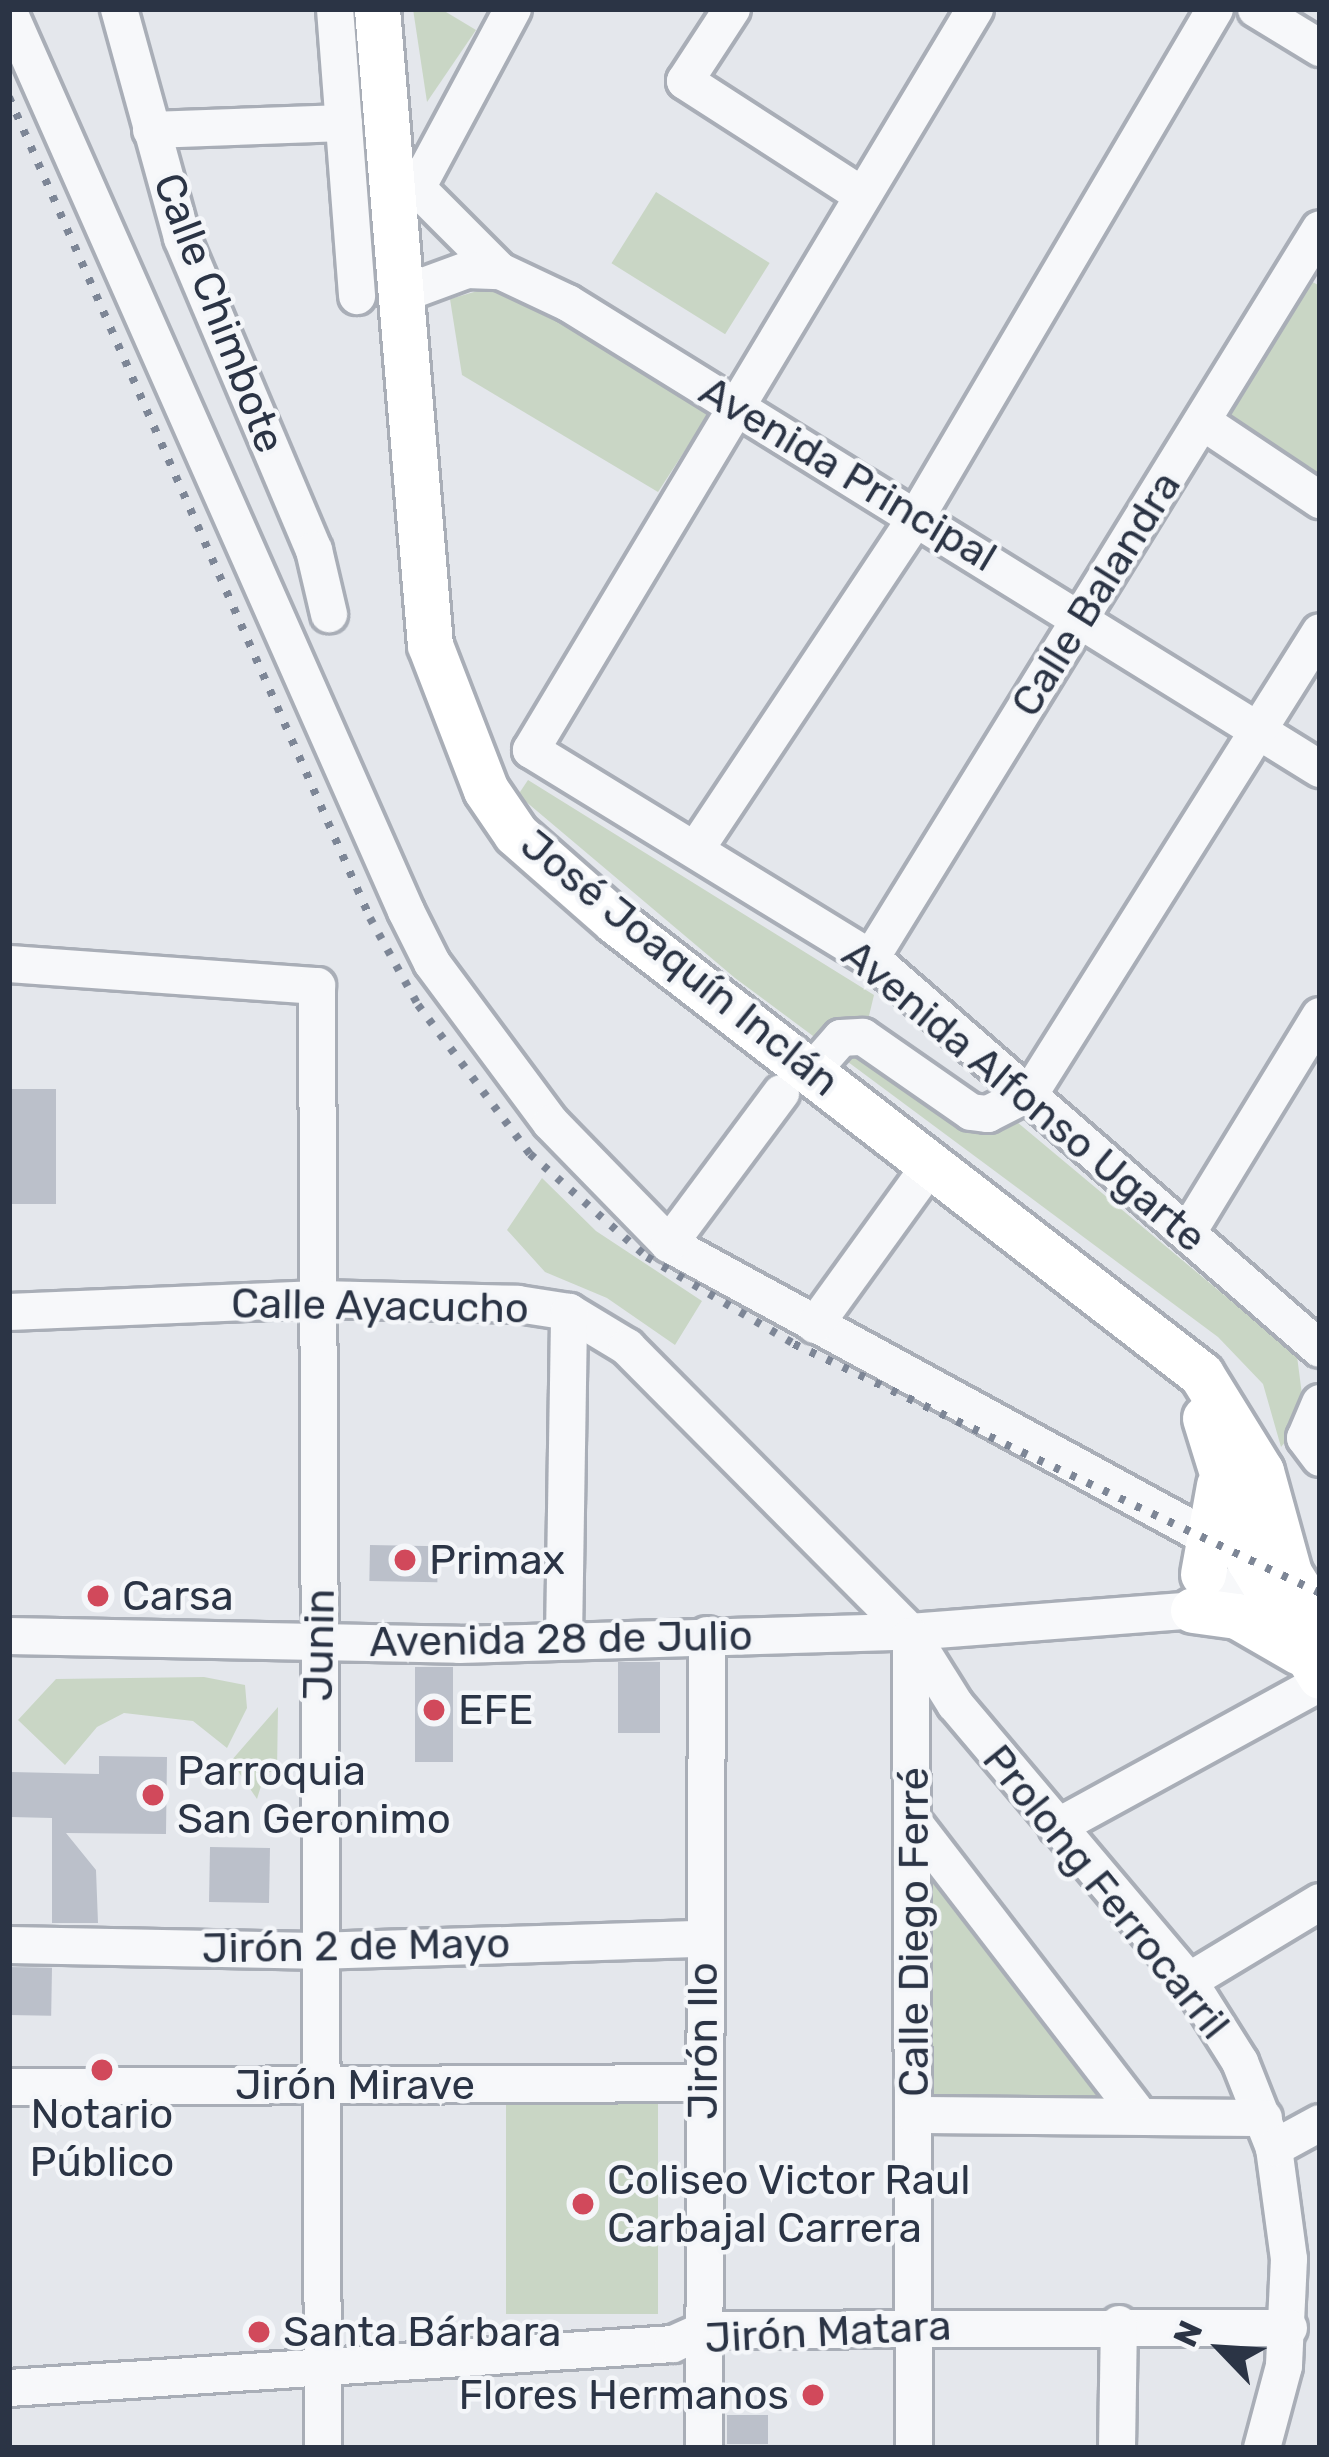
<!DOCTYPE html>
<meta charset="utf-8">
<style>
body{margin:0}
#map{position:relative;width:1329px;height:2457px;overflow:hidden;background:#e4e7ec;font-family:Rubik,sans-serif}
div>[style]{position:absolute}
.green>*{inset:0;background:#c9d6c5;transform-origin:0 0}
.building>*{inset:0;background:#bbc0ca;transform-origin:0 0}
.roads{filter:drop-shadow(3px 0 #a9aeb7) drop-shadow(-3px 0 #a9aeb7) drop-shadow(0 3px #a9aeb7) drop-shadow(0 -3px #a9aeb7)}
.minor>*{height:36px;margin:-18px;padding:0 18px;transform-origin:18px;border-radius:18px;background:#f7f8fa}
.major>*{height:45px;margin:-22.5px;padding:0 22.5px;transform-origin:22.5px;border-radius:22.5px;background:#fff}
.rail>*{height:8px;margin-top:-4px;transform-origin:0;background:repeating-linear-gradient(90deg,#7d8696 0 6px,transparent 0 18px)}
.dots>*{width:33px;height:33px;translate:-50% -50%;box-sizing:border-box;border:6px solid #f4f6f9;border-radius:50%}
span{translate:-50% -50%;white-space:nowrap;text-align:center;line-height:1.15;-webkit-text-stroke:9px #f4f6f9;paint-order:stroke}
.street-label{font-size:42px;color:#2b3445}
.poi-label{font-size:42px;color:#2b3445}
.left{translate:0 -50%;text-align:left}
.right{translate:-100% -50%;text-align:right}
.frame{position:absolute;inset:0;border:12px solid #2b3445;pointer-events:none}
.north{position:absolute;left:1161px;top:2289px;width:120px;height:120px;-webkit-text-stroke:9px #f4f6f9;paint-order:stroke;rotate:295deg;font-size:33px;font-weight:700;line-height:48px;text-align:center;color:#2b3445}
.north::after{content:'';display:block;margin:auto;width:42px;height:54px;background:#2b3445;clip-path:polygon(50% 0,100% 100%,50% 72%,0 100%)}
</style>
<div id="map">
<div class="green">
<div style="clip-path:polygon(413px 9px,441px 9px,476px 30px,427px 102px)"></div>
<div style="left:656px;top:192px;width:134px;height:84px;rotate:32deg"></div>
<div style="clip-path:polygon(1305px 278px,1320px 286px,1320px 478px,1221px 414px)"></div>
<div style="clip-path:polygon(498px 285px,710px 412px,658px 492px,462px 375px,450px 299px)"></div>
<div style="clip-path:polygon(528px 780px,874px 995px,863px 1041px,977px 1131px,1017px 1122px,1297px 1356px,1305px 1418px,1281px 1447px,1263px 1384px,1218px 1337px,735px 978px,518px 795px)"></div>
<div style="clip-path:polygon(542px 1178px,596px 1231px,702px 1301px,675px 1345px,607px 1298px,545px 1272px,507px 1230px)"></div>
<div style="clip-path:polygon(204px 1677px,245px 1685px,247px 1708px,227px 1748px,193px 1721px,124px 1713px,97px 1727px,65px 1765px,18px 1720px,56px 1679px)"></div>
<div style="clip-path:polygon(278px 1707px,277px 1771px,265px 1773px,257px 1799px,231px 1761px)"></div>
<div style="clip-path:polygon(933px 1884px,948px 1886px,1103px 2088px,1098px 2099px,926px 2101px)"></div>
<div style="left:506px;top:2101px;width:152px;height:213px"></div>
</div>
<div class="building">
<div style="left:9px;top:1089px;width:47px;height:115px"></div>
<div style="left:370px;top:1545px;width:68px;height:36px;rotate:1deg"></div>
<div style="left:660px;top:1662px;width:71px;height:42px;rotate:90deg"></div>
<div style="left:415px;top:1667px;width:38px;height:95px"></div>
<div style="clip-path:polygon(99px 1756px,167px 1757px,166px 1834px,66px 1833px,96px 1870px,98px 1923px,52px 1923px,52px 1818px,11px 1817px,11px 1772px,99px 1774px)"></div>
<div style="left:210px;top:1847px;width:60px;height:55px;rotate:1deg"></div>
<div style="left:9px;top:1967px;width:43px;height:48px;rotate:1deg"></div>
<div style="left:727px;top:2415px;width:41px;height:29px"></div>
</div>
<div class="roads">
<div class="minor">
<div style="left:119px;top:9px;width:238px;rotate:74.6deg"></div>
<div style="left:182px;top:238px;width:339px;rotate:67.1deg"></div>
<div style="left:314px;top:550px;width:66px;rotate:76.8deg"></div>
<div style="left:335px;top:9px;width:288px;rotate:85.6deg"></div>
<div style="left:732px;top:9px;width:86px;rotate:123.1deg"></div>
<div style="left:685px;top:81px;width:211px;rotate:32.8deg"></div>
<div style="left:975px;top:9px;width:864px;rotate:120.93deg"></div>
<div style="left:531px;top:750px;width:399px;rotate:31.5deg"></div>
<div style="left:871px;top:958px;width:595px;rotate:41.05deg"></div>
<div style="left:1256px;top:9px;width:75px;rotate:31.4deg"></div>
<div style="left:9px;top:12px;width:983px;rotate:66.17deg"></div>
<div style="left:406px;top:911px;width:58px;rotate:63.4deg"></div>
<div style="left:432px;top:963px;width:199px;rotate:53.4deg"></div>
<div style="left:551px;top:1123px;width:169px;rotate:45.7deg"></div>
<div style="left:669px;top:1244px;width:640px;rotate:28.57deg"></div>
<div style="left:151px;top:130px;width:193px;rotate:-2.1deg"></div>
<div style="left:392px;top:163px;width:153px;rotate:45deg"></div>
<div style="left:500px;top:271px;width:75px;rotate:25.2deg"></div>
<div style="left:568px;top:303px;width:885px;rotate:31.79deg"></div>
<div style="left:417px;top:188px;width:203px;rotate:-61.8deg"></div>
<div style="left:402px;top:294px;width:69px;rotate:-20.3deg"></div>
<div style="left:467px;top:270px;width:33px;rotate:2deg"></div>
<div style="left:1203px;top:422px;width:141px;rotate:33.7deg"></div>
<div style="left:696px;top:849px;width:400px;rotate:-56.4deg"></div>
<div style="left:917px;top:516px;width:588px;rotate:-59.55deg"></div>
<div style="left:871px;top:958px;width:856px;rotate:-58.37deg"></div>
<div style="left:9px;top:964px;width:309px;rotate:4.1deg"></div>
<div style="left:317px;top:986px;width:1462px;rotate:89.76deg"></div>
<div style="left:812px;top:1071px;width:44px;rotate:-48.7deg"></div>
<div style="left:841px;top:1038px;width:22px;rotate:-3deg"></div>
<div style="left:863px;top:1037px;width:131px;rotate:34.8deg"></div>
<div style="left:971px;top:1112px;width:17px;rotate:7deg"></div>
<div style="left:988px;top:1114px;width:48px;rotate:-27.1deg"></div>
<div style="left:1031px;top:1092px;width:543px;rotate:-57.86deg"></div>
<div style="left:1188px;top:1232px;width:253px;rotate:-58.6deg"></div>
<div style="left:669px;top:1244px;width:188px;rotate:-53.4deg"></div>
<div style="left:9px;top:1312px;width:310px;rotate:-2.4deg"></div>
<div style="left:319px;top:1299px;width:199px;rotate:1.4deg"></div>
<div style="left:518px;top:1304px;width:52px;rotate:8.9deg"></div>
<div style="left:569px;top:1312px;width:68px;rotate:31.1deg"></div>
<div style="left:627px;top:1347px;width:402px;rotate:45.2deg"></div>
<div style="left:910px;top:1632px;width:85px;rotate:58deg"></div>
<div style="left:955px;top:1704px;width:363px;rotate:49.8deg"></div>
<div style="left:1189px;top:1981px;width:96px;rotate:57.8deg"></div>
<div style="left:1240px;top:2062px;width:92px;rotate:68.4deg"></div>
<div style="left:1274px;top:2148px;width:112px;rotate:82.3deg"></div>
<div style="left:1289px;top:2259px;width:107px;rotate:92.7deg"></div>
<div style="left:1284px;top:2366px;width:85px;rotate:105deg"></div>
<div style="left:815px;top:1325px;width:200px;rotate:-54.2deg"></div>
<div style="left:1320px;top:1403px;width:38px;rotate:113deg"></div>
<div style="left:1305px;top:1438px;width:25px;rotate:53deg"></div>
<div style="left:9px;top:1636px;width:450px;rotate:1.1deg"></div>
<div style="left:459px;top:1645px;width:451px;rotate:-1.7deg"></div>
<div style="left:910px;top:1632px;width:284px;rotate:-4.4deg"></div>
<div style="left:1193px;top:1610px;width:42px;rotate:-25.3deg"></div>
<div style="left:1231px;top:1592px;width:33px;rotate:-49deg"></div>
<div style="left:911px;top:1636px;width:812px;rotate:89.79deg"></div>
<div style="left:564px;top:1638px;width:326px;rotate:-89.1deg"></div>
<div style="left:1057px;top:1827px;width:300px;rotate:-28.7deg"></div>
<div style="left:918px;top:1828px;width:362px;rotate:52.4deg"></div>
<div style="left:9px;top:1945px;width:306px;rotate:1.1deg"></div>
<div style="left:315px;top:1951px;width:388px;rotate:-1.8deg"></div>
<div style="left:1189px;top:1981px;width:153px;rotate:-31.1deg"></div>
<div style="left:9px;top:2087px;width:693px;rotate:-0.33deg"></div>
<div style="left:914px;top:2115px;width:350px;rotate:0.5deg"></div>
<div style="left:1274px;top:2148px;width:52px;rotate:-28.5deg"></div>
<div style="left:9px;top:2388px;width:665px;rotate:-3.79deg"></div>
<div style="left:673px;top:2344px;width:34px;rotate:-24deg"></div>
<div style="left:704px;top:2330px;width:585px;rotate:-0.2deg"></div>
<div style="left:704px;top:2448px;width:813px;rotate:-89.79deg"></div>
<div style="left:1117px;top:2448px;width:124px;rotate:-89.1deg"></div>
</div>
<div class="major">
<div style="left:377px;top:9px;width:638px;rotate:85.24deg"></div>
<div style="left:430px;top:645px;width:155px;rotate:68.9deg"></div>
<div style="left:486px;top:790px;width:53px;rotate:55.7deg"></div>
<div style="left:516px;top:834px;width:132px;rotate:41.3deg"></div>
<div style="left:615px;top:921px;width:741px;rotate:37.71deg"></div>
<div style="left:1201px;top:1374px;width:114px;rotate:58.3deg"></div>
<div style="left:1261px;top:1471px;width:106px;rotate:74.6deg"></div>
<div style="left:1289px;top:1573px;width:59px;rotate:58.2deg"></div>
<div style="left:1205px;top:1418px;width:149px;rotate:72.8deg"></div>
<div style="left:1249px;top:1560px;width:136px;rotate:58.5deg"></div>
<div style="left:1203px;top:1574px;width:90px;rotate:-79.8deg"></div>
<div style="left:1193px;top:1610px;width:44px;rotate:7.8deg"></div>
<div style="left:1237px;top:1616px;width:72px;rotate:30.1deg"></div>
</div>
</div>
<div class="rail">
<div style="left:9px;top:97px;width:897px;rotate:66.26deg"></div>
<div style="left:370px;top:918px;width:99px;rotate:61.1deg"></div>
<div style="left:418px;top:1005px;width:186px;rotate:53.1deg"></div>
<div style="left:530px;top:1154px;width:156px;rotate:41.4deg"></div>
<div style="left:647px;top:1257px;width:171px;rotate:30.6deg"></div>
<div style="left:794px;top:1344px;width:582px;rotate:25.33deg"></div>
</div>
<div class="dots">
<div style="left:405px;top:1560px;background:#d1495b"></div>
<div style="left:98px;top:1596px;background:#d1495b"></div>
<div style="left:434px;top:1710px;background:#d1495b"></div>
<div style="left:153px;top:1795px;background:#d1495b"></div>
<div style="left:102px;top:2070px;background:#d1495b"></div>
<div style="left:583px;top:2204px;background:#d1495b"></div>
<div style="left:259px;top:2332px;background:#d1495b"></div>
<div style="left:813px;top:2395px;background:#d1495b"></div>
</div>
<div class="street-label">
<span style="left:219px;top:313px;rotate:69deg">Calle Chimbote</span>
<span style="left:848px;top:474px;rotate:31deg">Avenida Principal</span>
<span style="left:1096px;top:594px;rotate:-58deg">Calle Balandra</span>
<span style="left:680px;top:963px;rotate:39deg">José Joaquín Inclán</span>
<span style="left:1024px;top:1096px;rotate:40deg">Avenida Alfonso Ugarte</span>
<span style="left:380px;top:1306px;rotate:1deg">Calle Ayacucho</span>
<span style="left:561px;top:1639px;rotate:-1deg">Avenida 28 de Julio</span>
<span style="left:319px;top:1645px;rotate:-89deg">Junin</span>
<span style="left:1106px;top:1892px;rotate:51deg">Prolong Ferrocarril</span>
<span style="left:914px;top:1932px;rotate:-90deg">Calle Diego Ferré</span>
<span style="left:356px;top:1946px;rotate:-1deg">Jirón 2 de Mayo</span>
<span style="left:703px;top:2041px;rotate:-90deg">Jirón Ilo</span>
<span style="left:355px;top:2085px">Jirón Mirave</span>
<span style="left:828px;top:2332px;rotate:-3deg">Jirón Matara</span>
</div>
<div class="poi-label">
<span class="left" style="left:429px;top:1560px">Primax</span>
<span class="left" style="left:122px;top:1596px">Carsa</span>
<span class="left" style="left:458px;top:1710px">EFE</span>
<span class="left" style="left:177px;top:1795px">Parroquia<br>San Geronimo</span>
<span style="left:102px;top:2138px">Notario<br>Público</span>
<span class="left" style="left:607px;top:2204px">Coliseo Victor Raul<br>Carbajal Carrera</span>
<span class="left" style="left:283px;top:2332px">Santa Bárbara</span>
<span class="right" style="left:789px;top:2395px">Flores Hermanos</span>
</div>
<div class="frame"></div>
<div class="north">N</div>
</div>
